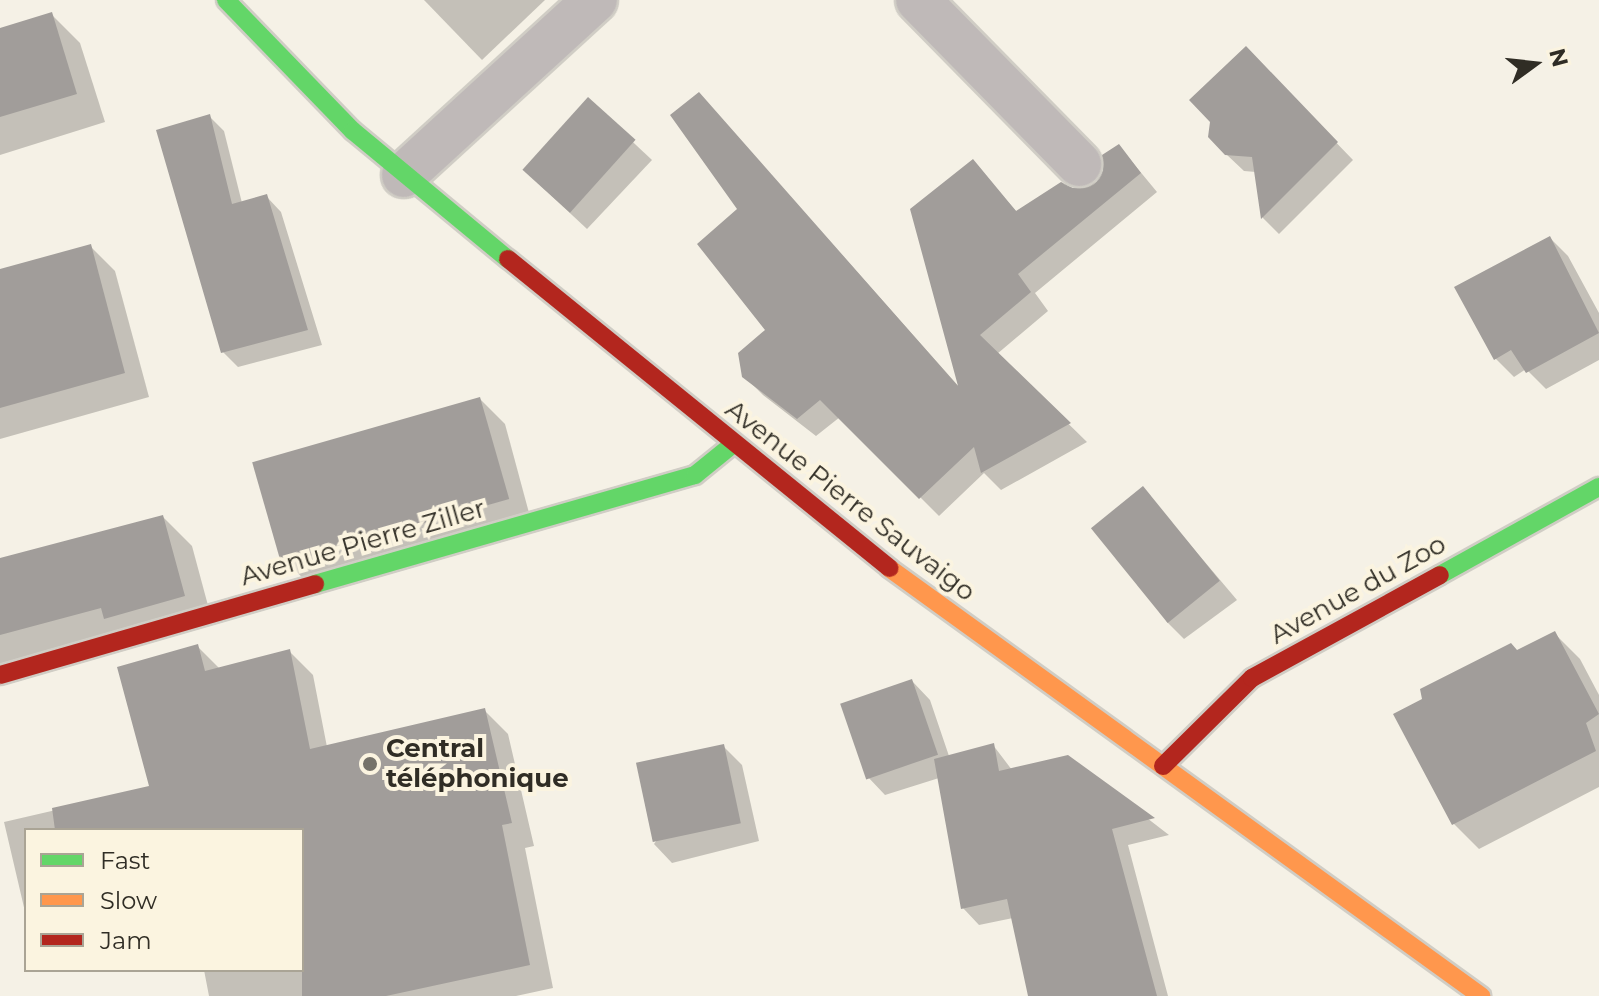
<!DOCTYPE html>
<meta charset="utf-8">
<style>
body{margin:0}
#map{position:relative;width:1599px;height:996px;overflow:hidden;background:#f5f1e6;font-family:Montserrat,sans-serif}
div>[style]{position:absolute}
.shadow>*{inset:0;background:#0003}
.building>*{inset:0;background:#a19d9a;transform-origin:0 0}
.roads{filter:drop-shadow(2px 0 #d0cdc5) drop-shadow(-2px 0 #d0cdc5) drop-shadow(0 2px #d0cdc5) drop-shadow(0 -2px #d0cdc5)}
.street>*{height:44px;margin:-22px;padding:0 22px;transform-origin:22px;border-radius:22px;background:#bfb9b8}
.fast>*{height:18px;margin:-9px;padding:0 9px;transform-origin:9px;border-radius:9px;background:#63d668}
.slow>*{height:18px;margin:-9px;padding:0 9px;transform-origin:9px;border-radius:9px;background:#ff974d}
.jam>*{height:18px;margin:-9px;padding:0 9px;transform-origin:9px;border-radius:9px;background:#b3261e}
.dots>*{width:22px;height:22px;translate:-50% -50%;box-sizing:border-box;border:4px solid #fbf4e0;border-radius:50%}
span{translate:-50% -50%;white-space:nowrap;text-align:center;line-height:1.15;-webkit-text-stroke:8px #fbf4e0;paint-order:stroke}
.street-label{font-size:26px;color:#302d25}
.poi-label{font-size:26px;color:#302d25;font-weight:700}
.left{translate:0 -50%;text-align:left}
.legend{position:absolute;left:24px;top:828px;width:280px;height:144px;box-sizing:border-box;background:#fbf4e0;border:2px solid #aaa495;margin:0;padding:10px 14px;list-style:none;font-size:24px;color:#302d25}
.legend li{display:flex;align-items:center;gap:16px;height:40px}
.legend b{width:40px;border:2px solid #aaa495}
.north{position:absolute;left:1495px;top:24px;width:80px;height:80px;-webkit-text-stroke:6px #fbf4e0;paint-order:stroke;rotate:75deg;font-size:22px;font-weight:700;line-height:32px;text-align:center;color:#302d25}
.north::after{content:'';display:block;margin:auto;width:28px;height:36px;background:#302d25;clip-path:polygon(50% 0,100% 100%,50% 72%,0 100%)}
</style>
<div id="map">
<div class="shadow">
<div style="clip-path:polygon(424px 0,545px 0,482px 60px)"></div>
<div style="clip-path:polygon(51px 14px,80px 43px,105px 122px,0 155px,0 30px)"></div>
<div style="clip-path:polygon(1246px 49px,1353px 160px,1279px 234px,1263px 218px,1256px 172px,1244px 171px,1226px 154px)"></div>
<div style="clip-path:polygon(699px 94px,961px 389px,972px 162px,1018px 213px,1097px 184px,1119px 146px,1157px 192px,1035px 293px,1048px 311px,997px 354px,1087px 442px,1001px 490px,984px 473px,939px 516px,840px 417px,816px 436px,763px 395px,744px 376px,768px 330px,740px 209px)"></div>
<div style="clip-path:polygon(588px 100px,652px 160px,587px 229px,541px 186px)"></div>
<div style="clip-path:polygon(209px 116px,224px 131px,242px 203px,266px 196px,281px 212px,322px 345px,238px 367px,223px 352px)"></div>
<div style="clip-path:polygon(1550px 238px,1568px 256px,1599px 313px,1599px 360px,1546px 389px,1526px 369px,1514px 377px,1496px 359px,1457px 288px)"></div>
<div style="clip-path:polygon(90px 246px,115px 271px,149px 397px,0 439px,0 271px)"></div>
<div style="clip-path:polygon(480px 399px,505px 424px,532px 524px,308px 583px,282px 558px)"></div>
<div style="clip-path:polygon(1143px 489px,1237px 600px,1184px 639px,1166px 621px)"></div>
<div style="clip-path:polygon(163px 517px,192px 546px,213px 624px,0 671px,0 560px)"></div>
<div style="clip-path:polygon(1555px 634px,1580px 659px,1599px 695px,1599px 787px,1479px 849px,1454px 824px,1396px 715px)"></div>
<div style="clip-path:polygon(197px 646px,220px 669px,289px 651px,313px 675px,327px 747px,484px 710px,508px 734px,534px 846px,525px 848px,553px 988px,516px 996px,209px 996px,204px 970px,302px 970px,302px 830px,26px 830px,26px 916px,4px 822px,151px 788px)"></div>
<div style="clip-path:polygon(912px 681px,930px 700px,949px 756px,993px 745px,1012px 770px,1068px 757px,1169px 835px,1128px 845px,1168px 996px,1030px 996px,1013px 918px,979px 925px,963px 908px,939px 778px,885px 795px,867px 776px)"></div>
<div style="clip-path:polygon(723px 746px,742px 765px,759px 841px,672px 863px,654px 844px)"></div>
</div>
<div class="building">
<div style="clip-path:polygon(52px 12px,77px 94px,0 117px,0 28px)"></div>
<div style="clip-path:polygon(1246px 46px,1338px 142px,1261px 219px,1252px 157px,1225px 155px,1208px 137px,1210px 122px,1189px 100px)"></div>
<div style="clip-path:polygon(699px 92px,958px 386px,910px 209px,973px 159px,1016px 211px,1061px 182px,1073px 188px,1096px 182px,1103px 170px,1102px 155px,1119px 144px,1141px 173px,1018px 274px,1031px 292px,980px 335px,1071px 423px,981px 473px,974px 447px,919px 499px,820px 400px,797px 419px,742px 377px,738px 353px,765px 330px,697px 244px,737px 209px,670px 115px)"></div>
<div style="left:588px;top:97px;width:64px;height:98px;rotate:42deg"></div>
<div style="clip-path:polygon(210px 114px,232px 204px,267px 194px,308px 330px,221px 353px,156px 130px)"></div>
<div style="clip-path:polygon(1550px 236px,1599px 333px,1526px 373px,1511px 350px,1494px 360px,1454px 287px)"></div>
<div style="clip-path:polygon(91px 244px,125px 373px,0 408px,0 269px)"></div>
<div style="left:480px;top:397px;width:106px;height:237px;rotate:74deg"></div>
<div style="left:1143px;top:486px;width:122px;height:67px;rotate:51deg"></div>
<div style="clip-path:polygon(163px 515px,185px 596px,104px 619px,101px 608px,0 635px,0 558px)"></div>
<div style="clip-path:polygon(1555px 631px,1599px 714px,1586px 723px,1596px 751px,1452px 825px,1393px 714px,1422px 699px,1420px 689px,1511px 643px,1517px 650px)"></div>
<div style="clip-path:polygon(198px 644px,205px 671px,290px 649px,310px 749px,485px 708px,512px 823px,502px 825px,530px 965px,386px 996px,302px 996px,302px 830px,55px 830px,52px 808px,149px 786px,117px 667px)"></div>
<div style="left:912px;top:679px;width:80px;height:76px;rotate:71deg"></div>
<div style="clip-path:polygon(994px 743px,999px 771px,1068px 755px,1155px 818px,1112px 829px,1157px 996px,1028px 996px,1007px 899px,961px 909px,934px 759px)"></div>
<div style="left:724px;top:744px;width:81px;height:90px;rotate:78deg"></div>
</div>
<div class="roads">
<div class="street">
<div style="left:918px;top:0;width:230px;rotate:45.5deg"></div>
<div style="left:404px;top:175px;width:259px;rotate:-42.5deg"></div>
</div>
<div class="fast">
<div style="left:226px;top:0;width:182px;rotate:45.9deg"></div>
<div style="left:353px;top:131px;width:201px;rotate:39.6deg"></div>
<div style="left:1440px;top:575px;width:182px;rotate:-29deg"></div>
<div style="left:315px;top:584px;width:395px;rotate:-16deg"></div>
<div style="left:695px;top:475px;width:48px;rotate:-39deg"></div>
</div>
<div class="slow">
<div style="left:889px;top:568px;width:731px;rotate:35.87deg"></div>
</div>
<div class="jam">
<div style="left:508px;top:259px;width:491px;rotate:39deg"></div>
<div style="left:0;top:675px;width:328px;rotate:-16.1deg"></div>
<div style="left:1163px;top:766px;width:125px;rotate:-44.7deg"></div>
<div style="left:1252px;top:678px;width:214px;rotate:-28.7deg"></div>
</div>
</div>
<div class="dots">
<div style="left:370px;top:764px;background:#757269"></div>
</div>
<div class="street-label">
<span style="left:850px;top:501px;rotate:38deg">Avenue Pierre Sauvaigo</span>
<span style="left:363px;top:543px;rotate:-16deg">Avenue Pierre Ziller</span>
<span style="left:1358px;top:590px;rotate:-29deg">Avenue du Zoo</span>
</div>
<div class="poi-label">
<span class="left" style="left:386px;top:764px">Central<br>téléphonique</span>
</div>
<ul class="legend">
<li><b style="height:10px;background:#63d668"></b>Fast</li>
<li><b style="height:10px;background:#ff974d"></b>Slow</li>
<li><b style="height:10px;background:#b3261e"></b>Jam</li>
</ul>
<div class="north">N</div>
</div>
